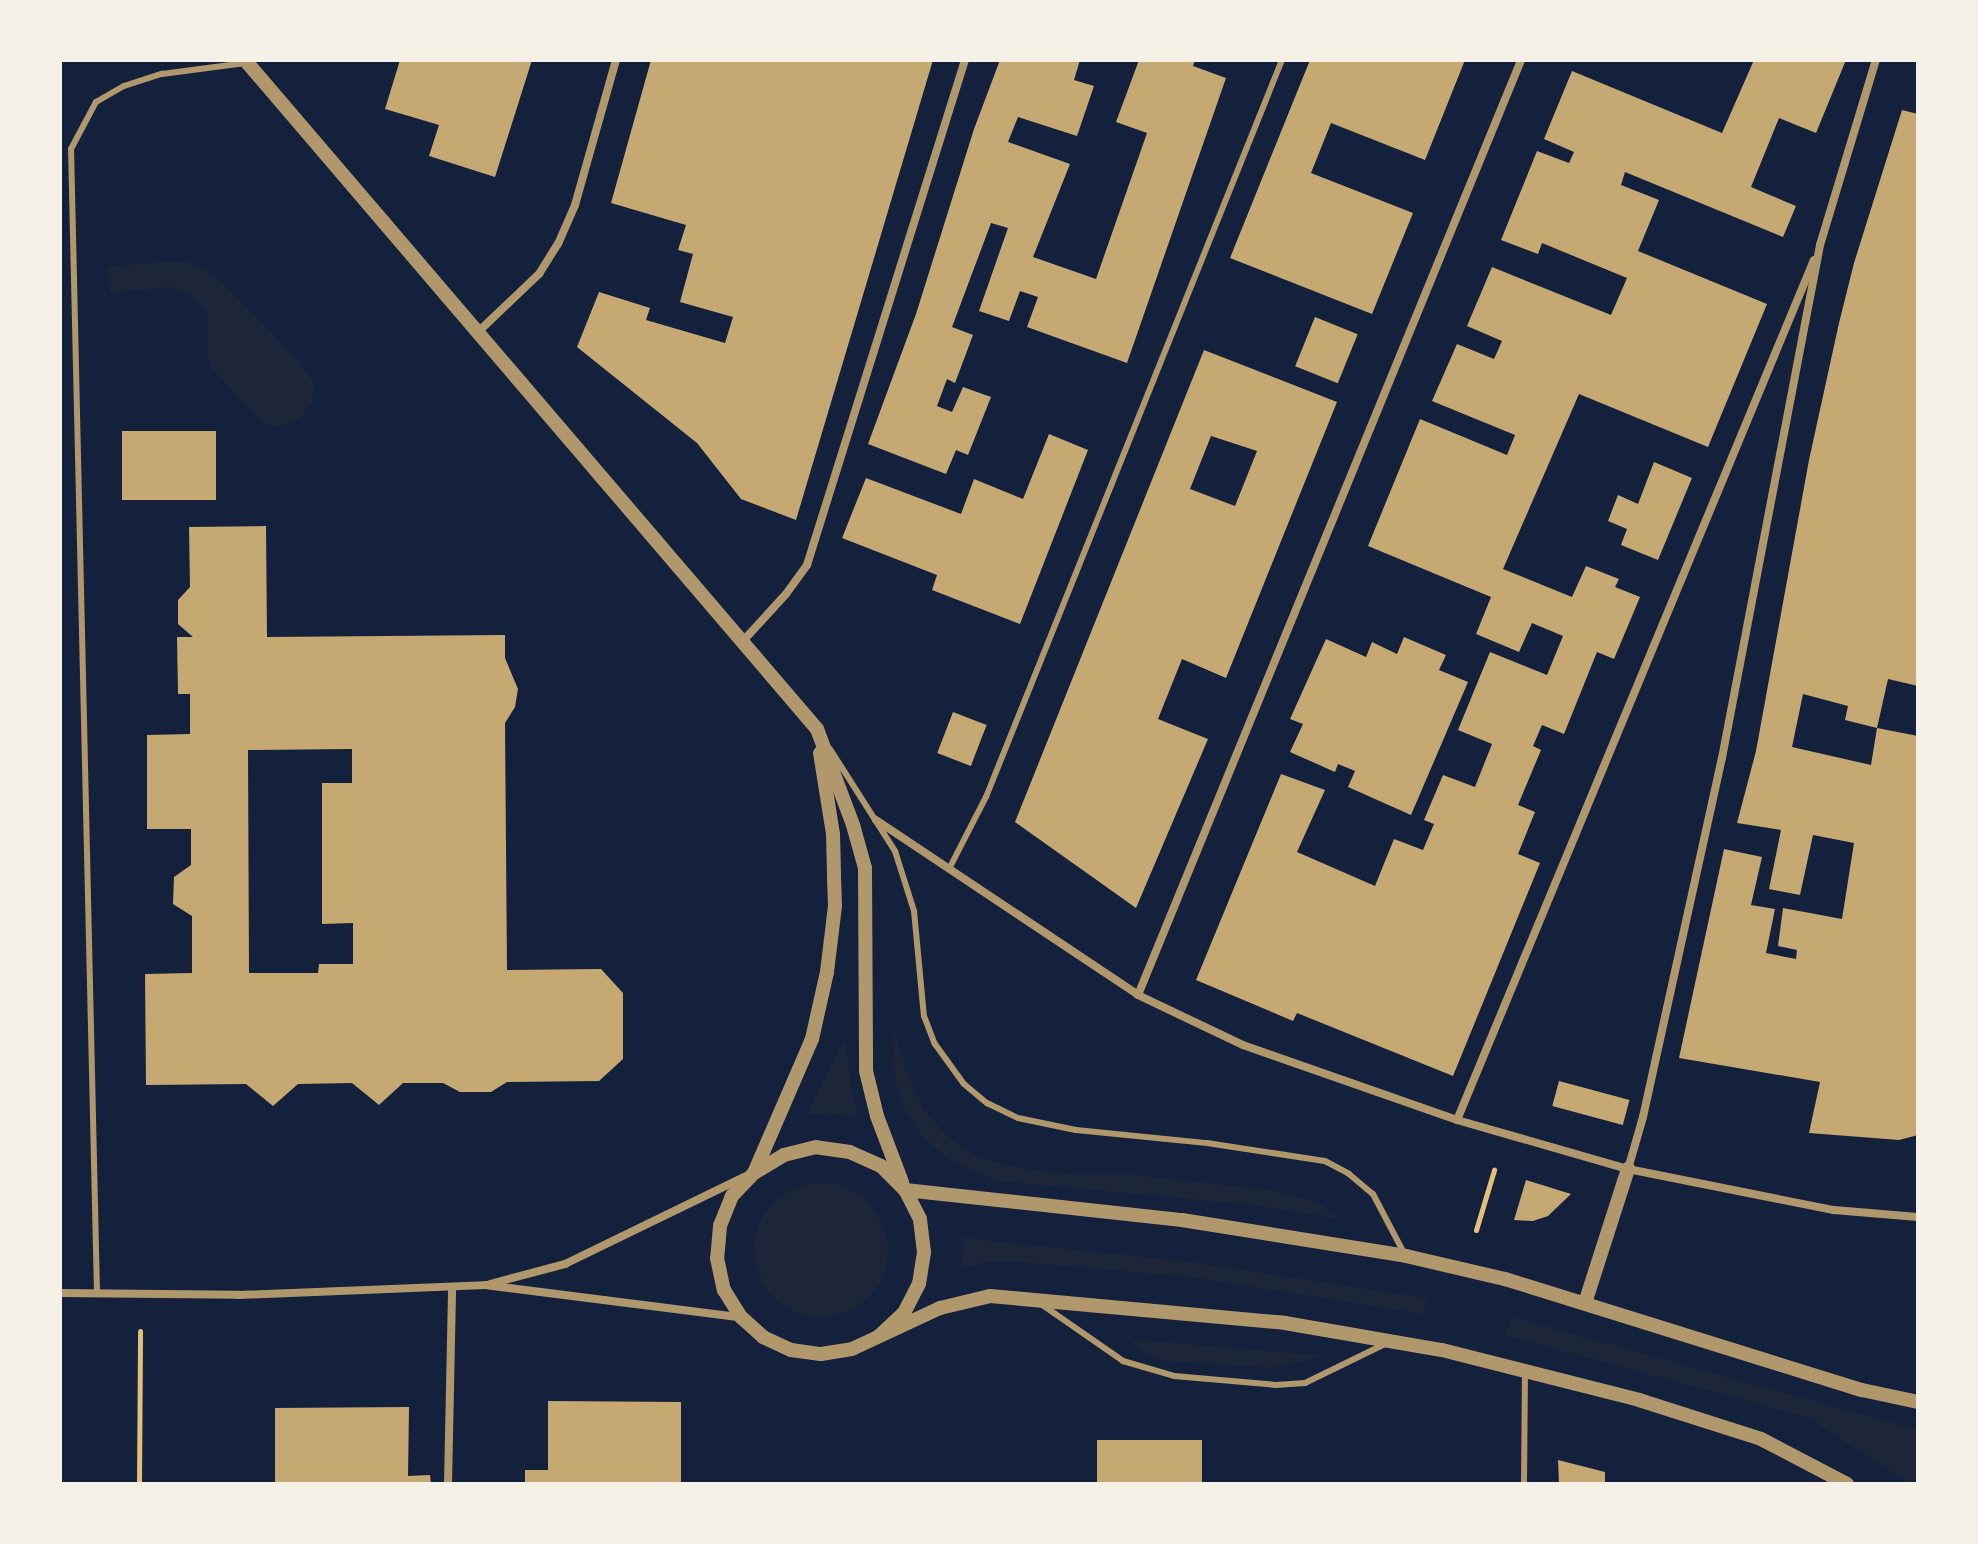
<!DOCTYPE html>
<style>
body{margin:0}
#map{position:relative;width:1978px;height:1544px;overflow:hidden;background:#14213d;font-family:Karla,sans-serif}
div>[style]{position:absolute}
.green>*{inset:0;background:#1d2539}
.round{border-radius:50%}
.building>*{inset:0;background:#c6a872;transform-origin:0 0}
.path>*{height:5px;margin:-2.5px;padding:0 2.5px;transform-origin:2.5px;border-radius:2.5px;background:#e5c07b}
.service>*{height:6px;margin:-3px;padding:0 3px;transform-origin:3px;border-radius:3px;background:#b1986c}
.minor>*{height:8px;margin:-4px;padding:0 4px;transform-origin:4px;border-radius:4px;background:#b1986c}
.tertiary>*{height:14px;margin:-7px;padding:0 7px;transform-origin:7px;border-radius:7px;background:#b1986c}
span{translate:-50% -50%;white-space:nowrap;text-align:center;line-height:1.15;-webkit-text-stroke:6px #f6f1e7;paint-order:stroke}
.frame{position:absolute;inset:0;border:62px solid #f6f1e7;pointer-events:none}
</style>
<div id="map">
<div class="green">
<div style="clip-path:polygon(181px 261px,203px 267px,224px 284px,302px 365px,314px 385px,312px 402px,299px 419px,281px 427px,263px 423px,214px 372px,208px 357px,207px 313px,190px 294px,168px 287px,110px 293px,107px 266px)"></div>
<div style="clip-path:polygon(892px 1021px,906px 1070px,923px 1109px,945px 1134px,975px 1156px,1019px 1168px,1076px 1175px,1135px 1175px,1277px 1191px,1318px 1203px,1341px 1219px,1254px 1205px,997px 1181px,956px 1164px,925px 1140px,906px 1112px,893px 1072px)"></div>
<div style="clip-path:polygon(844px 1040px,857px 1118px,830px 1113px,806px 1115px)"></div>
<div class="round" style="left:754px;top:1183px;width:134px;height:134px"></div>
<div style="clip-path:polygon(963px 1238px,1190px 1262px,1427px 1298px,1423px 1314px,1191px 1277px,1019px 1262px,989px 1262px,962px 1268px)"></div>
<div style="clip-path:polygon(1512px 1317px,1918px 1430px,1918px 1484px,1910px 1484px,1809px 1418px,1504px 1335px)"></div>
<div style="clip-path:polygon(1130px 1339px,1325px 1356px,1272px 1368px,1165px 1361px,1144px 1354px)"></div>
</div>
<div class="building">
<div style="clip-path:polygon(400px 60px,532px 60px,495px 177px,429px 156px,439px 125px,385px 109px)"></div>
<div style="clip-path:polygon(651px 60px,933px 60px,796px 520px,741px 499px,697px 443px,577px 347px,599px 292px,650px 308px,646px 320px,725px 343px,733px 317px,680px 302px,693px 254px,678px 250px,686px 225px,611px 203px)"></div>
<div style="clip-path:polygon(1000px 60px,1080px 60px,1074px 80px,1094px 86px,1077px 136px,1018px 117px,1008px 142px,1070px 164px,1033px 257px,1096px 279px,1147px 133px,1116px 122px,1139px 60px,1195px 60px,1193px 66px,1226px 78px,1127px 363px,1027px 327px,1038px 297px,1020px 291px,1009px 321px,979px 311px,1008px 228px,991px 223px,952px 327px,973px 335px,955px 383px,947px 379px,937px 406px,952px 412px,963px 387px,991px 397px,968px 455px,956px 450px,946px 474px,868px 444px,916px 314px,974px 129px)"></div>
<div style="clip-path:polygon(1310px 60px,1465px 60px,1425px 160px,1331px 123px,1311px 173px,1413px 213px,1372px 314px,1230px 258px)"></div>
<div style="clip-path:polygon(1754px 60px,1846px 60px,1816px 133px,1779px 118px,1751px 187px,1796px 206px,1783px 237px,1625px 172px,1621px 185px,1659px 200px,1638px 251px,1767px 304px,1708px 447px,1579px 394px,1503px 569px,1572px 597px,1586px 566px,1619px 579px,1615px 587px,1640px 597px,1614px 659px,1597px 652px,1564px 734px,1542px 725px,1533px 746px,1541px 750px,1518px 805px,1535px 812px,1518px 854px,1540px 863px,1453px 1076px,1297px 1013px,1293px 1021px,1196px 980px,1281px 774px,1325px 790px,1297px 852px,1375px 886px,1394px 839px,1423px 850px,1434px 824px,1424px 820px,1443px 775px,1475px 787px,1492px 744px,1458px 730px,1490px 652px,1547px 675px,1563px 636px,1532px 623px,1519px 652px,1476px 634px,1491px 597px,1368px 546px,1420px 419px,1507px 455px,1515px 435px,1432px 401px,1457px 344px,1494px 359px,1502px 341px,1467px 326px,1492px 267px,1611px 315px,1627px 278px,1542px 243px,1538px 254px,1501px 240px,1537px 151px,1569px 163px,1574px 152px,1544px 139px,1572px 71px,1722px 133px)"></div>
<div style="clip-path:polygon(1902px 110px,1918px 114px,1918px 686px,1888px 679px,1877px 728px,1845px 720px,1848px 706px,1803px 694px,1792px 747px,1871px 765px,1877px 728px,1918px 736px,1918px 1135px,1899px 1140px,1809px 1133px,1820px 1082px,1679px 1058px,1724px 849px,1762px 857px,1751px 905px,1775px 909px,1766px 953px,1796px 959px,1797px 950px,1778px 946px,1783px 908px,1842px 919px,1854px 843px,1813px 835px,1800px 895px,1769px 889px,1781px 830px,1737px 823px,1756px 751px,1809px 460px,1839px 323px,1854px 263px)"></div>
<div style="left:1315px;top:317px;width:46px;height:53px;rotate:22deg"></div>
<div style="clip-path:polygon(evenodd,1204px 350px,1337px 402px,1226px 678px,1182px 659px,1158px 719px,1208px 739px,1136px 908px,1015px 822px,1204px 350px,1211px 436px,1257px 451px,1235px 506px,1190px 489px,1211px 436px)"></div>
<div style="left:216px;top:431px;width:69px;height:94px;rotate:90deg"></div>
<div style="clip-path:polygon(1049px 434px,1088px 450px,1020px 624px,932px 590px,937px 575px,842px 538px,866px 478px,961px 514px,974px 479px,1023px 499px)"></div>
<div style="clip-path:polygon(1654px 462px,1692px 478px,1658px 560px,1621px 545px,1627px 529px,1608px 521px,1618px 495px,1638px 504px)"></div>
<div style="clip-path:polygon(evenodd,266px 526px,267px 637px,505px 635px,505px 658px,518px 689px,515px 707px,505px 723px,507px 970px,601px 969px,623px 993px,623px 1059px,599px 1081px,507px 1082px,491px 1092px,460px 1092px,443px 1083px,403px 1083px,379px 1105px,352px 1083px,298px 1084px,273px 1106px,246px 1084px,146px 1085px,145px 974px,192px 973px,192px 916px,173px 904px,174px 877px,191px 865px,191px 829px,147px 829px,147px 735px,190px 734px,190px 694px,178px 694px,177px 637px,193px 637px,178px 624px,178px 600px,190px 587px,189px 527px,266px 526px,352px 749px,352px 783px,322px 783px,322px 924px,353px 923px,353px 964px,319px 964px,318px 973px,249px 973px,248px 750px,352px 749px)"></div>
<div style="clip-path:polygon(1404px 637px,1446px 655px,1439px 670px,1468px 682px,1411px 815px,1348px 787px,1355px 771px,1338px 764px,1335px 772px,1290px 752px,1303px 724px,1290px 719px,1326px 639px,1366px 657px,1372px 642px,1397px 654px)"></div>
<div style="left:953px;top:712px;width:36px;height:44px;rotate:21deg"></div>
<div style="left:1559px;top:1081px;width:73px;height:26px;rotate:15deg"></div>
<div style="clip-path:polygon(1526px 1180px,1571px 1194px,1548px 1216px,1533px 1221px,1514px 1220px)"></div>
<div style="clip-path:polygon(548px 1401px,681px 1402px,681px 1484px,525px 1484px,525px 1470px,548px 1470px)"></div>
<div style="clip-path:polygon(409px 1407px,408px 1476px,430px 1475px,431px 1484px,275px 1484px,275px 1408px)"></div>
<div style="left:1202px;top:1440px;width:44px;height:105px;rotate:90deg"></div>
<div style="clip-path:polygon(1558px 1460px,1605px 1472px,1605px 1484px,1559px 1484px)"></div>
</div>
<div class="path">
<div style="left:1476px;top:1230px;width:63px;rotate:-73.3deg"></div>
<div style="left:139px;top:1484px;width:153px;rotate:-89.6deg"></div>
</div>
<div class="service">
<div style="left:830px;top:749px;width:121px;rotate:57.5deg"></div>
<div style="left:895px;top:851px;width:63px;rotate:72.4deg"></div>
<div style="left:914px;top:911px;width:105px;rotate:84.6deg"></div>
<div style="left:924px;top:1016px;width:30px;rotate:69deg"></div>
<div style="left:935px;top:1044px;width:49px;rotate:54.1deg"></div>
<div style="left:964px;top:1084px;width:30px;rotate:40deg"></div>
<div style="left:987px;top:1103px;width:34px;rotate:26deg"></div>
<div style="left:1018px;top:1118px;width:59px;rotate:11.7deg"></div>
<div style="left:1076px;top:1130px;width:132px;rotate:5.7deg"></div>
<div style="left:1207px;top:1143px;width:119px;rotate:8.7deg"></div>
<div style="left:1325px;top:1161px;width:27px;rotate:28deg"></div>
<div style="left:1349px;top:1174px;width:31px;rotate:40deg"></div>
<div style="left:1373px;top:1194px;width:67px;rotate:62.3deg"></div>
<div style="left:950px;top:867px;width:79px;rotate:-62.8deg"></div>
<div style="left:986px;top:797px;width:794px;rotate:-68.12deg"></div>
<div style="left:97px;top:1293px;width:1144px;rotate:-91.3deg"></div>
<div style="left:71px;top:149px;width:53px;rotate:-62deg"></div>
<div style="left:96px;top:102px;width:32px;rotate:-30deg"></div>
<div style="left:124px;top:86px;width:40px;rotate:-18deg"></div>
<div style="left:162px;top:74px;width:84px;rotate:-7.5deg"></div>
<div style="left:1041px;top:1304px;width:100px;rotate:34.8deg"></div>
<div style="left:1123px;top:1361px;width:53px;rotate:16.4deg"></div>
<div style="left:1174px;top:1376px;width:102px;rotate:5deg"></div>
<div style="left:1276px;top:1385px;width:29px;rotate:-4deg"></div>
<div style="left:1305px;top:1383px;width:89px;rotate:-26deg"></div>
<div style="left:1524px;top:1484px;width:110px;rotate:-89.5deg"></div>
</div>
<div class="minor">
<div style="left:477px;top:333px;width:86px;rotate:-43.6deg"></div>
<div style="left:539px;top:274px;width:36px;rotate:-58deg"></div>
<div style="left:558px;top:244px;width:43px;rotate:-66.4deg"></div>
<div style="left:575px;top:205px;width:151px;rotate:-74.2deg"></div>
<div style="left:743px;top:641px;width:64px;rotate:-47.5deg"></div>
<div style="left:786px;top:594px;width:36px;rotate:-54deg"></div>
<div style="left:807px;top:565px;width:529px;rotate:-72.63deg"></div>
<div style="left:876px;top:820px;width:315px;rotate:33.7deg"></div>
<div style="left:1138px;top:995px;width:116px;rotate:25.5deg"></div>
<div style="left:1243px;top:1045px;width:227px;rotate:19.3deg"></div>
<div style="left:1457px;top:1120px;width:178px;rotate:16deg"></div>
<div style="left:1628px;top:1169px;width:210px;rotate:11.3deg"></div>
<div style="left:1834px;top:1210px;width:84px;rotate:4.8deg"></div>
<div style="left:1138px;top:995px;width:1010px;rotate:-67.72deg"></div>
<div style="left:1457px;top:1120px;width:931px;rotate:-67.46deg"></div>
<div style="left:1628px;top:1169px;width:54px;rotate:-73.9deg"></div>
<div style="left:1643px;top:1117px;width:368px;rotate:-77.6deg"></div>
<div style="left:1722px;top:758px;width:522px;rotate:-79.18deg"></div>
<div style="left:1820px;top:245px;width:193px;rotate:-73.2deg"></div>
<div style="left:490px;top:1284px;width:78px;rotate:-14.9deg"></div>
<div style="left:565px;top:1264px;width:201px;rotate:-25.9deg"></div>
<div style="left:60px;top:1293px;width:179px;rotate:0.6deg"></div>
<div style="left:239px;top:1295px;width:246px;rotate:-2.3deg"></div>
<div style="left:485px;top:1285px;width:257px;rotate:7.2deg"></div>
<div style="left:448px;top:1484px;width:197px;rotate:-88.8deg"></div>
</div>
<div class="tertiary">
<div style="left:245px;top:60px;width:880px;rotate:49.47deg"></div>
<div style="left:817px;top:729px;width:103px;rotate:69.4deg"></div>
<div style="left:853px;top:825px;width:45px;rotate:74.4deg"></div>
<div style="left:865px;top:868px;width:203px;rotate:89.7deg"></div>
<div style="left:866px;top:1071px;width:46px;rotate:76.3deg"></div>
<div style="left:877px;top:1116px;width:71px;rotate:69.3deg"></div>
<div style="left:754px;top:1173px;width:146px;rotate:-66.6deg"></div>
<div style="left:812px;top:1039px;width:69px;rotate:-77.4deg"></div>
<div style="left:827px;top:972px;width:66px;rotate:-83.1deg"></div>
<div style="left:835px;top:906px;width:32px;rotate:-92deg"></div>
<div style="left:834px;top:874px;width:40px;rotate:-91.4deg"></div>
<div style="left:833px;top:834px;width:82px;rotate:-99.1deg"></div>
<div style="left:905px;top:1190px;width:279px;rotate:6.2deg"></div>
<div style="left:1182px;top:1220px;width:227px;rotate:9.1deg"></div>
<div style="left:1406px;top:1256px;width:102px;rotate:13.1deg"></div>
<div style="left:1505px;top:1279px;width:374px;rotate:17.3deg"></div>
<div style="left:1862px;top:1390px;width:57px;rotate:12.1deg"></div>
<div style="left:1585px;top:1303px;width:141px;rotate:-72.2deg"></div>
<div style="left:879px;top:1336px;width:34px;rotate:-43deg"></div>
<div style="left:904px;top:1313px;width:33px;rotate:-63deg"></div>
<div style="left:919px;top:1284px;width:32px;rotate:-81deg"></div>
<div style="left:924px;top:1252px;width:33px;rotate:-97deg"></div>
<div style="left:920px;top:1219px;width:33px;rotate:-117deg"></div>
<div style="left:905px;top:1190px;width:34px;rotate:-135deg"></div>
<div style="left:881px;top:1166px;width:34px;rotate:-156deg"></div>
<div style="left:850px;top:1152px;width:34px;rotate:-172deg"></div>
<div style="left:816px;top:1147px;width:33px;rotate:166deg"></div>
<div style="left:784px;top:1155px;width:35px;rotate:149deg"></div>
<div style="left:754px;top:1173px;width:32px;rotate:134deg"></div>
<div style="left:732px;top:1196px;width:32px;rotate:112deg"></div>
<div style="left:720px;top:1226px;width:32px;rotate:95deg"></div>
<div style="left:717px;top:1258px;width:33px;rotate:78deg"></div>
<div style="left:724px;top:1290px;width:32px;rotate:58deg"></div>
<div style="left:741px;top:1317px;width:30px;rotate:42deg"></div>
<div style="left:763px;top:1337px;width:31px;rotate:25deg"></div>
<div style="left:791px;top:1350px;width:30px;rotate:8deg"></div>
<div style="left:821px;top:1354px;width:31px;rotate:-9deg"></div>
<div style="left:852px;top:1349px;width:97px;rotate:-25deg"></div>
<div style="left:940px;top:1308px;width:51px;rotate:-13.5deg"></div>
<div style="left:990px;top:1296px;width:296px;rotate:5.2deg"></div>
<div style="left:1285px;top:1323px;width:159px;rotate:9.8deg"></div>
<div style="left:1442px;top:1350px;width:203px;rotate:14.2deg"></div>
<div style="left:1639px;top:1400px;width:128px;rotate:17.7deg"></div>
<div style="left:1761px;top:1439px;width:97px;rotate:27.6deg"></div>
</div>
<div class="frame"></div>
</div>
